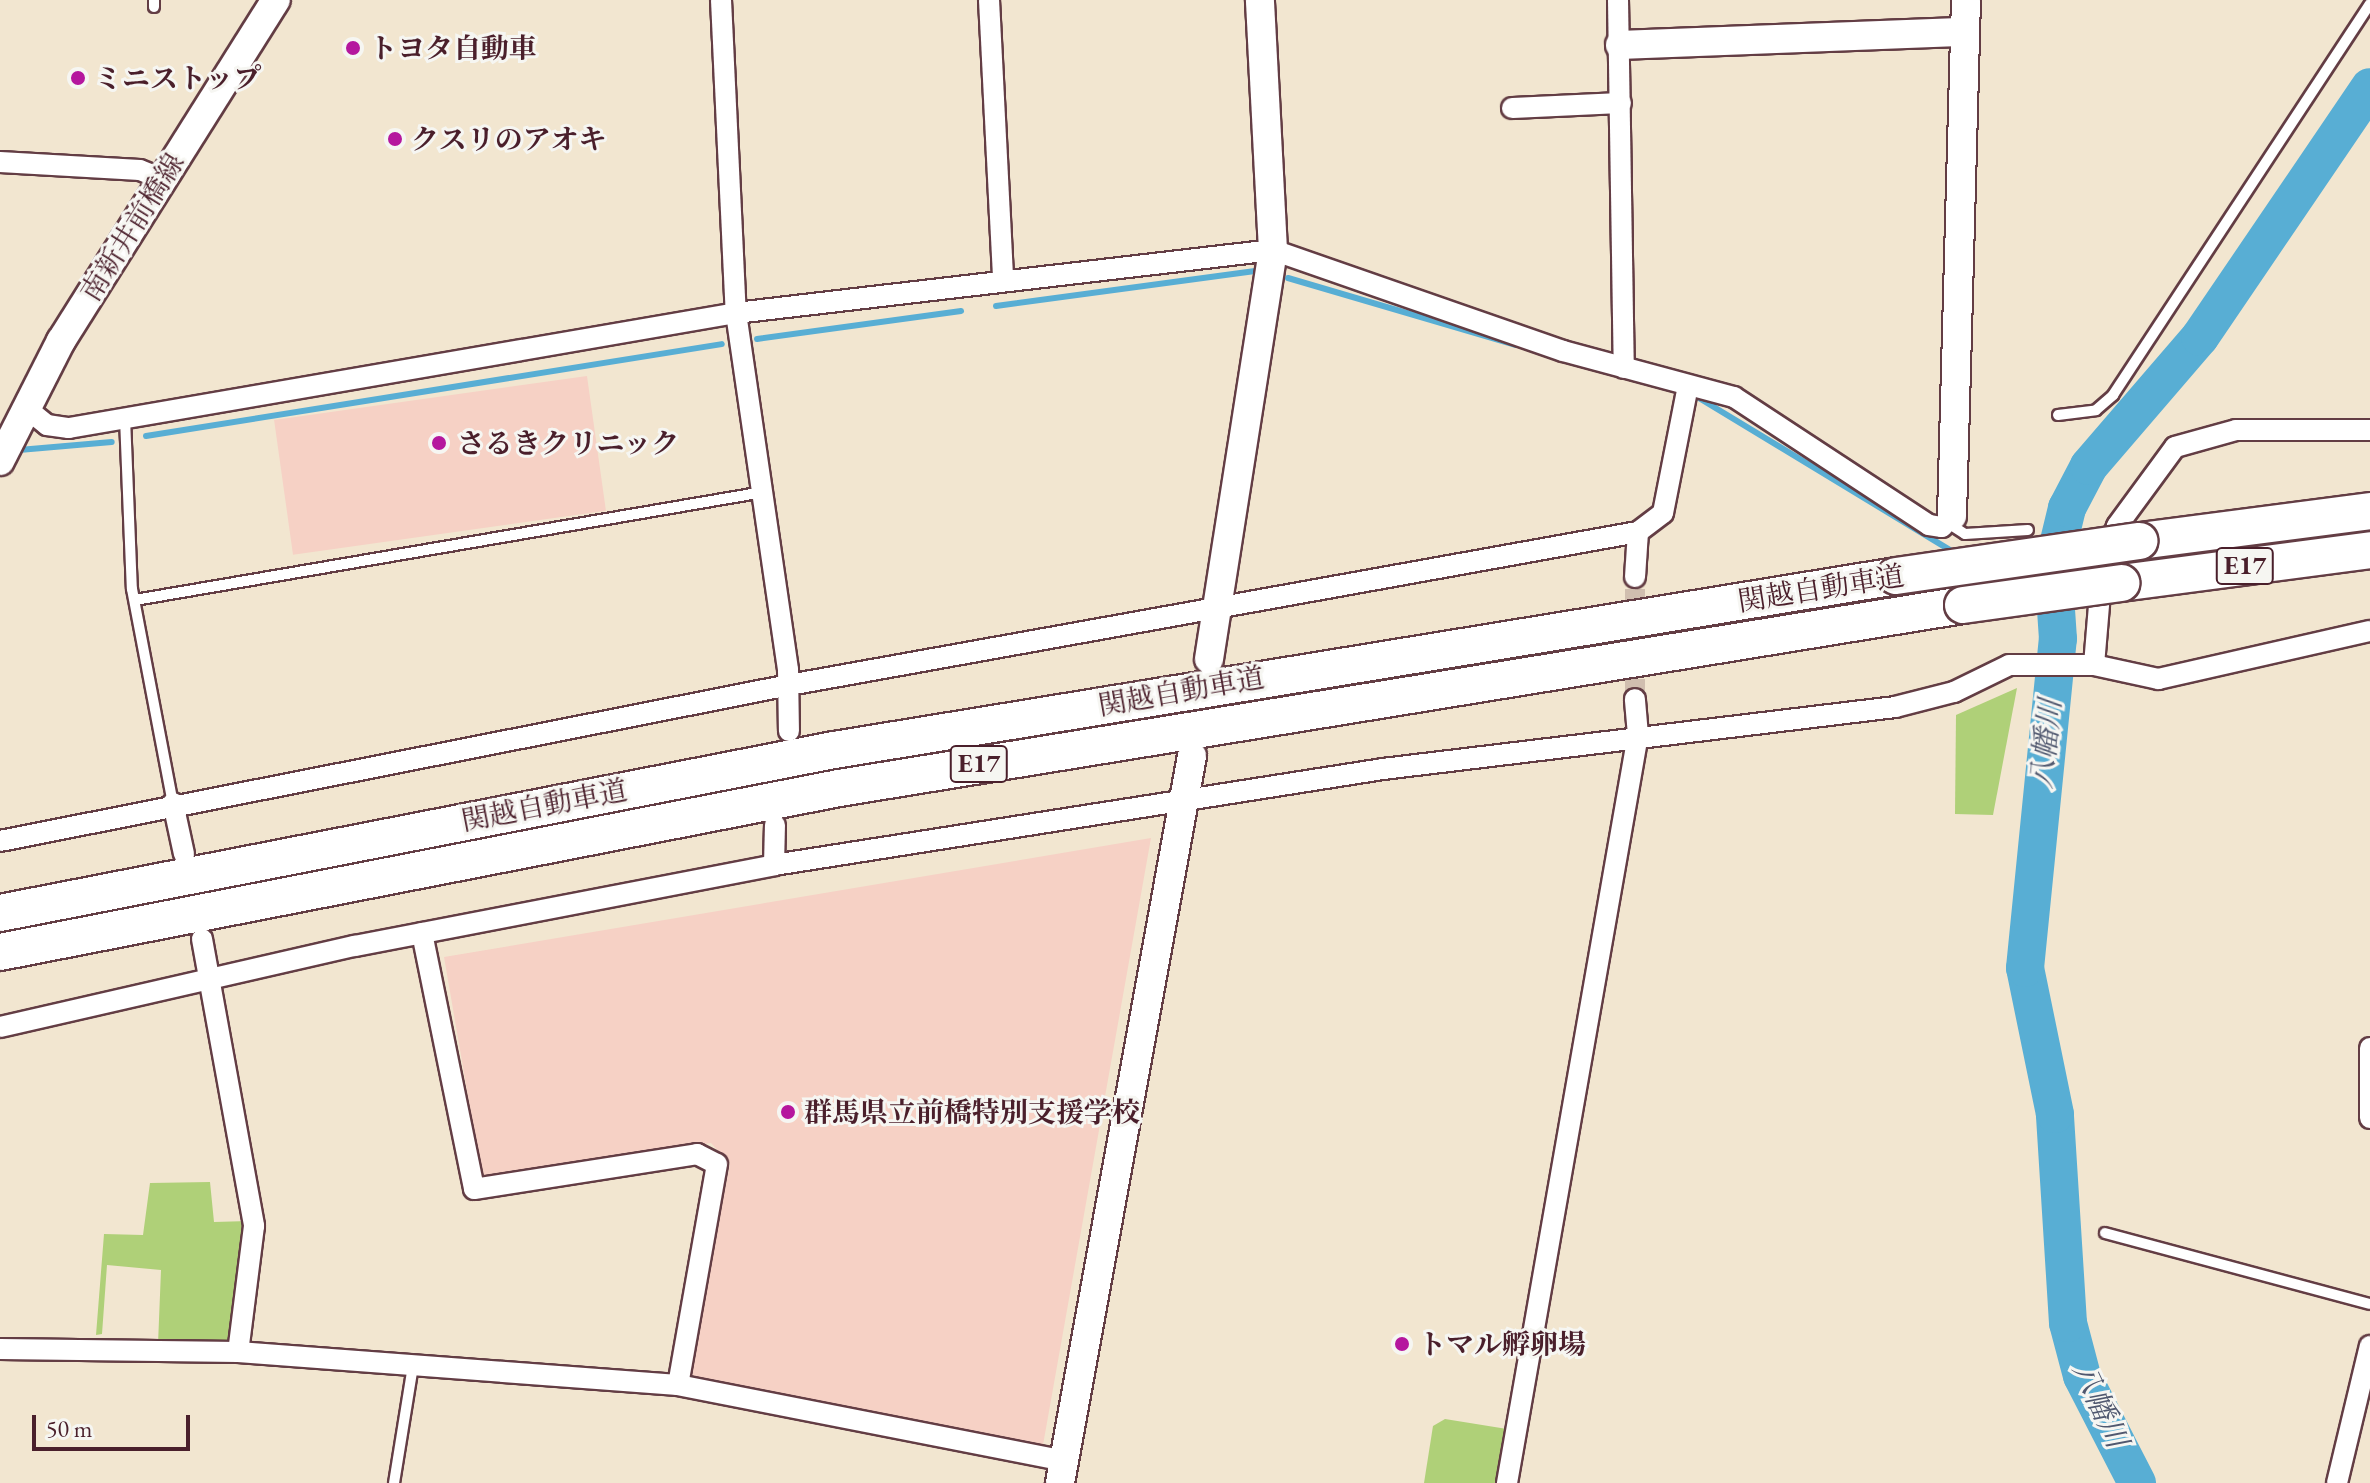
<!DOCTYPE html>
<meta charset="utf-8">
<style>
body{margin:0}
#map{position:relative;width:2370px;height:1483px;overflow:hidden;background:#f2e6d0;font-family:"EB Garamond","Noto Serif JP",serif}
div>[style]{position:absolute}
.built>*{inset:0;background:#f6d1c5;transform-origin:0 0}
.green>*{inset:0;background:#afd078}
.stream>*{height:6px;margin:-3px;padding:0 3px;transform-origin:3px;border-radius:3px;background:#58aed4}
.river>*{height:38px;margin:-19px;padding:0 19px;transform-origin:19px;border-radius:19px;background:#58aed4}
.street-tunnel>*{height:20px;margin-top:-10px;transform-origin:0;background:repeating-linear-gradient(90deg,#d0beaf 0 20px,transparent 0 30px)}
.roads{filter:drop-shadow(2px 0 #633d44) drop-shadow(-2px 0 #633d44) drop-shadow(0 2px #633d44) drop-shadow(0 -2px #633d44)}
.lane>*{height:10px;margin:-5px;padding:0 5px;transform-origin:5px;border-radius:5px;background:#fff}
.street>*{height:20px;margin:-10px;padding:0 10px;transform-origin:10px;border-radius:10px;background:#fff}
.secondary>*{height:28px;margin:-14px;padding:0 14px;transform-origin:14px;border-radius:14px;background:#fff}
.highway>*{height:36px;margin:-18px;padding:0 18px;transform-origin:18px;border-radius:18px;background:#fff}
.bridges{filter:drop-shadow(2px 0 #633d44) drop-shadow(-2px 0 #633d44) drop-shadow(0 2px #633d44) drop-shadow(0 -2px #633d44)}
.highway-bridge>*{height:36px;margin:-18px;padding:0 18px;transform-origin:18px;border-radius:18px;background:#fff}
.dots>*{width:22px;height:22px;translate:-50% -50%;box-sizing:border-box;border:4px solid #f6f6f2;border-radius:50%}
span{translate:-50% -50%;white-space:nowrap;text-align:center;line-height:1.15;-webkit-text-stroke:6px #f6f6f2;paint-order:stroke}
.shield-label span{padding:2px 6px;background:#f6f6f2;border:2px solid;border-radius:6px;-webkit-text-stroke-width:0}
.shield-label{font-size:26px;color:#4a1f2b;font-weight:700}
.poi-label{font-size:28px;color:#4a1f2b;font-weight:700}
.left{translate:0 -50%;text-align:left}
.street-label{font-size:28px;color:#4a1f2b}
.water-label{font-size:30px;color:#50586f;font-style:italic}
.scale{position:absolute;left:32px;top:1415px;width:158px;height:36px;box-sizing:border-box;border:4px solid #4a1f2b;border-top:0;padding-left:10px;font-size:24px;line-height:28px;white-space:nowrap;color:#4a1f2b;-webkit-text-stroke:6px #f6f6f2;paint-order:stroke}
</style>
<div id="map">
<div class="built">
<div style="left:587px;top:376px;width:136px;height:316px;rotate:82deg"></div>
<div style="clip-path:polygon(1151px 838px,1043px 1445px,694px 1382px,688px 1373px,730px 1164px,711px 1143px,482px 1177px,444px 957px)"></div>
</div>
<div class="green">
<div style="clip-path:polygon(2017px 688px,1993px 815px,1955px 814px,1956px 715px)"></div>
<div style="clip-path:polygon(210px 1182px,214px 1222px,249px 1221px,235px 1345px,158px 1344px,161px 1270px,107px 1265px,102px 1334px,96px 1335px,104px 1234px,143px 1235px,150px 1183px)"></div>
<div style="clip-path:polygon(1445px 1419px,1507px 1429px,1498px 1483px,1424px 1483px,1433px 1426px)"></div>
</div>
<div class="stream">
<div style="left:1288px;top:278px;width:237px;rotate:16.4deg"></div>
<div style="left:996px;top:306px;width:267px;rotate:-7.7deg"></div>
<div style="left:757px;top:339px;width:206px;rotate:-7.8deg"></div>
<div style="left:1699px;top:398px;width:296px;rotate:31.2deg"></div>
<div style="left:146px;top:436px;width:583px;rotate:-9.07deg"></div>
<div style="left:19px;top:450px;width:93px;rotate:-4.9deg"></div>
</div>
<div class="river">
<div style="left:2137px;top:1483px;width:120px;rotate:-117.2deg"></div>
<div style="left:2082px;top:1376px;width:55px;rotate:-104.8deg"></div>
<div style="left:2068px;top:1323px;width:209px;rotate:-93.6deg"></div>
<div style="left:2055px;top:1114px;width:149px;rotate:-101.6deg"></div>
<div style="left:2025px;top:968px;width:331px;rotate:-84.3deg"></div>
<div style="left:2058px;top:639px;width:73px;rotate:-93.9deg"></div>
<div style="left:2053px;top:566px;width:60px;rotate:-76.4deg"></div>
<div style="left:2067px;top:508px;width:47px;rotate:-62.4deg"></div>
<div style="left:2089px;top:466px;width:170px;rotate:-49.3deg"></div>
<div style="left:2200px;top:337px;width:302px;rotate:-55.8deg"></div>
</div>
<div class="street-tunnel">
<div style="left:1635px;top:699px;width:122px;rotate:-90deg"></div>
</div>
<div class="roads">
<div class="lane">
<div style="left:154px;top:7px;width:7px;rotate:-90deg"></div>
<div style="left:2058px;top:415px;width:38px;rotate:-7deg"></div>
<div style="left:2096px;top:410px;width:23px;rotate:-41deg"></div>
<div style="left:2113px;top:395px;width:468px;rotate:-56.7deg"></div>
<div style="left:125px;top:418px;width:171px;rotate:87.7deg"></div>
<div style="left:132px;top:589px;width:218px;rotate:79.2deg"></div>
<div style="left:1948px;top:523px;width:20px;rotate:33deg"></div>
<div style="left:1965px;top:534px;width:63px;rotate:-3.6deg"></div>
<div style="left:135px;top:600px;width:632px;rotate:-9.75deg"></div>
<div style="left:2105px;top:1233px;width:274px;rotate:15deg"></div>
<div style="left:394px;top:1483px;width:119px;rotate:-80.8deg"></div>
</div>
<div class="street">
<div style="left:721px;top:0;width:313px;rotate:87.3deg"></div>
<div style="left:736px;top:313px;width:361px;rotate:81.7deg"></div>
<div style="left:788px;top:670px;width:61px;rotate:89.1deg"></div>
<div style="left:989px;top:0;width:279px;rotate:87.1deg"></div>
<div style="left:1618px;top:0;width:368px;rotate:89.1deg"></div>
<div style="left:1512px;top:108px;width:109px;rotate:-2.6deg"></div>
<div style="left:0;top:162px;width:140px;rotate:3.3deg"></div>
<div style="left:140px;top:170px;width:24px;rotate:22deg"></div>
<div style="left:26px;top:408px;width:27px;rotate:39deg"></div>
<div style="left:47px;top:425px;width:22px;rotate:8deg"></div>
<div style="left:69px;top:428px;width:677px;rotate:-9.78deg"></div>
<div style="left:736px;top:313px;width:541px;rotate:-6.69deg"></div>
<div style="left:1273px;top:250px;width:307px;rotate:19.2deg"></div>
<div style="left:1563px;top:351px;width:177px;rotate:15.1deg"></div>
<div style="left:1734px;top:397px;width:233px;rotate:33.3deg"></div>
<div style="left:1929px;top:525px;width:13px;rotate:9deg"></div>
<div style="left:1942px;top:527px;width:15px;rotate:-48deg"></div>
<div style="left:1635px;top:577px;width:45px;rotate:-86.2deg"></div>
<div style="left:2094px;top:665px;width:107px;rotate:-85.2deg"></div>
<div style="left:2103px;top:558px;width:35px;rotate:-66deg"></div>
<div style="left:2117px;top:526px;width:98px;rotate:-53.7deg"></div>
<div style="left:2175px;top:447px;width:63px;rotate:-15.6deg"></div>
<div style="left:2236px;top:430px;width:134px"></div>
<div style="left:173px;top:803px;width:52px;rotate:77.8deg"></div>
<div style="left:0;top:841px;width:804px;rotate:-11.18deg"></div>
<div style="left:789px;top:685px;width:863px;rotate:-10.22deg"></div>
<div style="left:1638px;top:532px;width:31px;rotate:-37deg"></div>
<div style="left:1663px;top:513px;width:130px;rotate:-78.9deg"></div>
<div style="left:774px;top:865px;width:40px;rotate:-88.6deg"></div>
<div style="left:422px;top:933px;width:261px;rotate:78.5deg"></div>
<div style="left:474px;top:1189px;width:226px;rotate:-8.9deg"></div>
<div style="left:697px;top:1154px;width:22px;rotate:27deg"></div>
<div style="left:717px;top:1164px;width:224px;rotate:100deg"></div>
<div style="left:202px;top:939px;width:292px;rotate:79.7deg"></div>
<div style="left:254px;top:1226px;width:127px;rotate:97.2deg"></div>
<div style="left:238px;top:1352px;width:441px;rotate:4.3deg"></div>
<div style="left:678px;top:1385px;width:393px;rotate:11.1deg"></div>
<div style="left:0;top:1027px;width:364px;rotate:-12.9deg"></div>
<div style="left:355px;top:946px;width:427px;rotate:-10.9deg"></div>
<div style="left:774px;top:865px;width:617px;rotate:-8.96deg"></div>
<div style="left:1383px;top:769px;width:516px;rotate:-6.9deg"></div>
<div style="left:1895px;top:707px;width:61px;rotate:-14.3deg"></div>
<div style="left:1954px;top:692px;width:61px;rotate:-26.1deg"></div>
<div style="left:2009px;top:665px;width:85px"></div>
<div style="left:2094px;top:665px;width:66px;rotate:12.3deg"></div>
<div style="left:2158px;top:679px;width:217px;rotate:-12.8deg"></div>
<div style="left:2370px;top:1048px;width:70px;rotate:90deg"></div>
<div style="left:0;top:1349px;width:238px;rotate:0.7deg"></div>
<div style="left:1507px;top:1483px;width:759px;rotate:-80.07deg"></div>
<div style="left:1638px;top:735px;width:36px;rotate:-95deg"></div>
<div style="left:2337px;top:1483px;width:141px;rotate:-76.5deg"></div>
</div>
<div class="secondary">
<div style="left:1620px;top:45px;width:345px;rotate:-2.2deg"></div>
<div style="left:0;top:461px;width:135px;rotate:-63.1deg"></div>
<div style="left:61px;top:341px;width:403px;rotate:-57.8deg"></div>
<div style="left:1952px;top:516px;width:516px;rotate:-88.45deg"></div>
<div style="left:1209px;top:659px;width:414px;rotate:-81.1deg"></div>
<div style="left:1273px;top:250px;width:250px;rotate:-93deg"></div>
<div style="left:1060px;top:1483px;width:739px;rotate:-79.71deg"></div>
</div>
<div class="highway">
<div style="left:2140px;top:541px;width:232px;rotate:-7.4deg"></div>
<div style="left:2121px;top:583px;width:251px;rotate:-7.5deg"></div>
<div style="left:0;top:913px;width:850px;rotate:-11.06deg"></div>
<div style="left:834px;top:750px;width:1076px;rotate:-9.3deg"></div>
<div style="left:0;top:952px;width:855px;rotate:-11.06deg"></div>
<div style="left:839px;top:788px;width:1139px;rotate:-9.25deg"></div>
</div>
</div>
<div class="bridges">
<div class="highway-bridge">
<div style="left:1896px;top:576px;width:246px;rotate:-8.2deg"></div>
<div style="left:1963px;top:605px;width:160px;rotate:-7.9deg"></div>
</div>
</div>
<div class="dots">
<div style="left:353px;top:48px;background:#b5179e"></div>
<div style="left:78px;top:78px;background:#b5179e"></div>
<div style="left:395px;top:139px;background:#b5179e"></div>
<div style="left:439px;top:443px;background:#b5179e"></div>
<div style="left:788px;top:1112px;background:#b5179e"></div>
<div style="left:1402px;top:1344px;background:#b5179e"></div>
</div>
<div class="shield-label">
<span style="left:2245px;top:566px">E17</span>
<span style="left:979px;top:764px">E17</span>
</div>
<div class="poi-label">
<span class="left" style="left:369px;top:48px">トヨタ自動車</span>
<span class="left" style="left:94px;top:78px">ミニストップ</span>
<span class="left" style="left:411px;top:139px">クスリのアオキ</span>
<span class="left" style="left:457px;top:443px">さるきクリニック</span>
<span class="left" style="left:804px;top:1112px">群馬県立前橋特別支援学校</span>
<span class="left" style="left:1418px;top:1344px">トマル孵卵場</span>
</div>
<div class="street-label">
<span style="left:132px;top:227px;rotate:-58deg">南新井前橋線</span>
<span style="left:1821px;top:588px;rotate:-9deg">関越自動車道</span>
<span style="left:1181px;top:691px;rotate:-10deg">関越自動車道</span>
<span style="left:544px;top:805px;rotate:-11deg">関越自動車道</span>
</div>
<div class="water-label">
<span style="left:2046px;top:744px;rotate:-84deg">八幡川</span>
<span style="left:2100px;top:1405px;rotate:65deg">八幡川</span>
</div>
<div class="scale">50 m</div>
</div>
